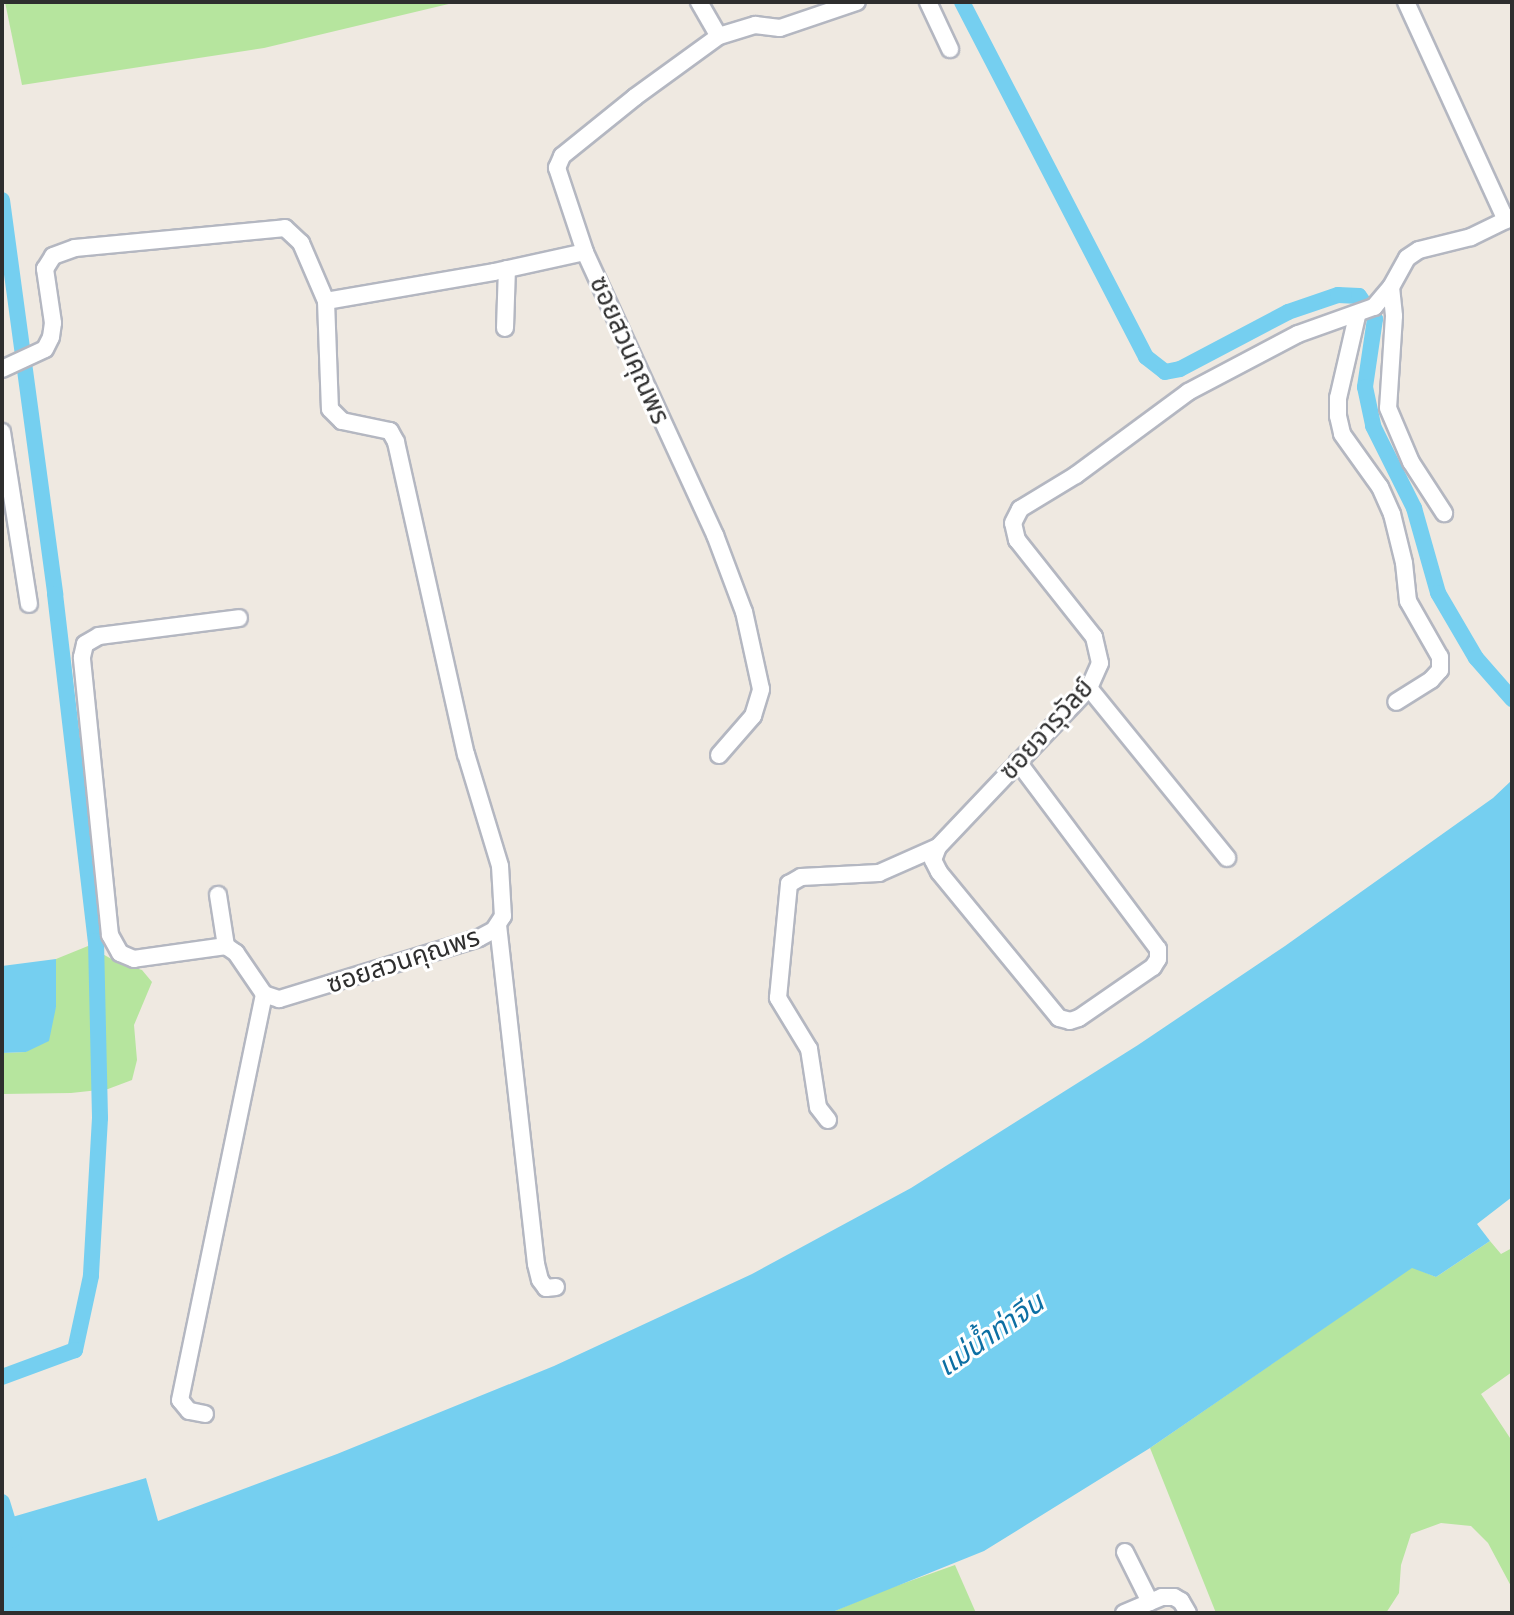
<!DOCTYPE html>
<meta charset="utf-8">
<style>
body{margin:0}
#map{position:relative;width:1514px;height:1615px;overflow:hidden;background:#efe9e1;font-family:"Golos Text","Noto Sans Thai",sans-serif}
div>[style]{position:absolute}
.green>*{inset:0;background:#b6e59e}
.water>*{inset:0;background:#75cff0}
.canal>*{height:16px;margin:-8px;padding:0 8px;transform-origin:8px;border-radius:8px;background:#75cff0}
.roads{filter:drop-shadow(2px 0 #b4b7c1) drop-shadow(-2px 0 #b4b7c1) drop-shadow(0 2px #b4b7c1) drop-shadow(0 -2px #b4b7c1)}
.minor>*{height:16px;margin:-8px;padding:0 8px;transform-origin:8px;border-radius:8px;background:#fff}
span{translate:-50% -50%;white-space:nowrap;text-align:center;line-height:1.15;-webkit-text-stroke:6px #fff;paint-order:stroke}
.street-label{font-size:26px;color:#2e2e2e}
.water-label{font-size:28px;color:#0d6fa3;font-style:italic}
.frame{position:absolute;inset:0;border:4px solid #2e2e2e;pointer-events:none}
</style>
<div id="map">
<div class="green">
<div style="clip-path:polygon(5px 2px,457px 2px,264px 48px,22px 85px)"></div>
<div style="clip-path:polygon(88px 946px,117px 962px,142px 970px,152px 982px,134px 1025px,137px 1060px,132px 1080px,108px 1089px,71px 1093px,2px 1094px,2px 1053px,26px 1052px,56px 1007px,56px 959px)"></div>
<div style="clip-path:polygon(1490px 1241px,1501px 1254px,1512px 1248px,1512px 1372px,1481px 1394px,1512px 1441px,1512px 1588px,1488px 1543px,1471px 1526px,1441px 1523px,1411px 1534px,1401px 1565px,1399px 1593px,1386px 1613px,1216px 1613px,1150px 1448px,1412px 1267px,1436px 1277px)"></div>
<div style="clip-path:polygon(955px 1565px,976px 1613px,830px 1613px,879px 1592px)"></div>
</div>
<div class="water">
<div style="clip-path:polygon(1512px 780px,1512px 1197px,1477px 1224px,1490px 1241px,1436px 1277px,1412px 1268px,1150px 1448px,984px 1551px,830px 1613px,2px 1613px,2px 1520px,146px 1478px,158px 1521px,337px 1454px,554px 1366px,752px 1274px,911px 1188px,1138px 1045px,1285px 946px,1493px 798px)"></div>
<div style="clip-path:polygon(56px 959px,56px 1007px,49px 1041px,26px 1052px,2px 1053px,2px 966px)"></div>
</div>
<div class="canal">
<div style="left:962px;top:2px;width:400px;rotate:62.6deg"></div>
<div style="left:1146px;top:357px;width:24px;rotate:38deg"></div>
<div style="left:1165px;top:372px;width:15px;rotate:-11deg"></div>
<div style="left:1180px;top:369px;width:122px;rotate:-27.8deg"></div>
<div style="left:1288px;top:312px;width:53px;rotate:-18.8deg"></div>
<div style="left:1338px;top:295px;width:21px;rotate:3deg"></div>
<div style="left:1359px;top:296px;width:28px;rotate:55deg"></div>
<div style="left:1375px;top:319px;width:69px;rotate:98.4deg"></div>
<div style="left:1365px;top:387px;width:40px;rotate:78deg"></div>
<div style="left:1373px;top:426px;width:92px;rotate:63.4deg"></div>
<div style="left:1414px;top:508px;width:88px;rotate:74.2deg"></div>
<div style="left:1438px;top:593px;width:75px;rotate:59.7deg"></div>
<div style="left:1476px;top:658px;width:55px;rotate:48.7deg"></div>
<div style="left:2px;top:200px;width:398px;rotate:82.3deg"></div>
<div style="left:55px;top:594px;width:349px;rotate:83.3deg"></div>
<div style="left:96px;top:941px;width:177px;rotate:88.7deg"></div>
<div style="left:100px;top:1118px;width:158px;rotate:93.3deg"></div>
<div style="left:91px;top:1276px;width:76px;rotate:102.2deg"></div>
<div style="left:75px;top:1350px;width:78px;rotate:159.7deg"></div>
<div style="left:2px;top:1502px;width:39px;rotate:73deg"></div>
</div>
<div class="roads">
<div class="minor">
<div style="left:699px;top:2px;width:39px;rotate:60deg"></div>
<div style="left:928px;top:2px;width:52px;rotate:64.9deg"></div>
<div style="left:1406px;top:2px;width:240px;rotate:65.4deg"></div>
<div style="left:1391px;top:287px;width:29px;rotate:84deg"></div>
<div style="left:1394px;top:316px;width:92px;rotate:93.7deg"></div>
<div style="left:1388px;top:408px;width:59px;rotate:66.9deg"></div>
<div style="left:1411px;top:462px;width:61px;rotate:57.1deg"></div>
<div style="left:326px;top:301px;width:170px;rotate:-9.8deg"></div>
<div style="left:494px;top:272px;width:93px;rotate:-12.4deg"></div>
<div style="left:1357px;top:316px;width:84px;rotate:103deg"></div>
<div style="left:1338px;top:398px;width:18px;rotate:90deg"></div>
<div style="left:1338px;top:416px;width:18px;rotate:77deg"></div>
<div style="left:1342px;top:434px;width:65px;rotate:54.4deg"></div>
<div style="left:1380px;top:487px;width:30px;rotate:66deg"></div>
<div style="left:1392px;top:514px;width:50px;rotate:76.2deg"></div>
<div style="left:1404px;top:563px;width:38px;rotate:84deg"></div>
<div style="left:1408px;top:601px;width:64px;rotate:60.3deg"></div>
<div style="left:1440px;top:657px;width:13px;rotate:90deg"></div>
<div style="left:1440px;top:670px;width:13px;rotate:132deg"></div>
<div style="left:1431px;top:680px;width:41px;rotate:147.8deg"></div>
<div style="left:505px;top:328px;width:59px;rotate:-88.1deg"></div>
<div style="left:2px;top:369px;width:47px;rotate:-24.9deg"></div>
<div style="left:45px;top:349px;width:13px;rotate:-63deg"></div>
<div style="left:51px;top:337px;width:14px;rotate:-82deg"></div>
<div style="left:53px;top:323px;width:55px;rotate:-98.4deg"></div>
<div style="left:45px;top:269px;width:15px;rotate:-58deg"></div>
<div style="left:53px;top:256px;width:23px;rotate:-20deg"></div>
<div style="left:75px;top:248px;width:211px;rotate:-5.4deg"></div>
<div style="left:285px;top:228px;width:22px;rotate:43deg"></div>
<div style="left:301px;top:243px;width:63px;rotate:66.7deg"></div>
<div style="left:326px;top:301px;width:108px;rotate:87.9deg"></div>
<div style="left:330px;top:409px;width:17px;rotate:45deg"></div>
<div style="left:342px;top:421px;width:49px;rotate:11.8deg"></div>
<div style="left:390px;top:431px;width:13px;rotate:61deg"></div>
<div style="left:396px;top:442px;width:320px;rotate:77.4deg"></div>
<div style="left:466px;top:754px;width:117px;rotate:73.1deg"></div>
<div style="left:500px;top:866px;width:50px;rotate:86.6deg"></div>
<div style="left:503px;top:916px;width:17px;rotate:123deg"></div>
<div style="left:494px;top:930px;width:17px;rotate:152deg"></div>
<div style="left:479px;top:938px;width:209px;rotate:163deg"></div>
<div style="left:279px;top:999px;width:16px;rotate:-162deg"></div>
<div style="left:264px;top:994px;width:50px;rotate:-124.3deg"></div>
<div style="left:236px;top:953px;width:12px;rotate:-145deg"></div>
<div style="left:226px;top:946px;width:93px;rotate:172deg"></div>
<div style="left:134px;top:959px;width:15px;rotate:-157deg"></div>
<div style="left:120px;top:953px;width:21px;rotate:-119deg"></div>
<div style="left:110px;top:935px;width:279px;rotate:-95.8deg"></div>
<div style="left:82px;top:657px;width:13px;rotate:-77deg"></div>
<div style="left:85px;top:644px;width:16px;rotate:-30deg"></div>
<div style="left:99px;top:636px;width:141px;rotate:-7.3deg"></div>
<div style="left:2px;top:432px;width:174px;rotate:81.1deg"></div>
<div style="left:1089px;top:688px;width:219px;rotate:50.9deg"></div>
<div style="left:719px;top:755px;width:52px;rotate:-48.9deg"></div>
<div style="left:753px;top:716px;width:28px;rotate:-73deg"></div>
<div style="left:761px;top:689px;width:79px;rotate:-102.4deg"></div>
<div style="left:744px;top:612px;width:82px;rotate:-110.6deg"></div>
<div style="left:715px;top:535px;width:311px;rotate:-114.7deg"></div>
<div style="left:585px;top:252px;width:89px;rotate:-108.4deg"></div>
<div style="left:557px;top:168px;width:13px;rotate:-67deg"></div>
<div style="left:562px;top:156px;width:94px;rotate:-38.9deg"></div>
<div style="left:635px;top:97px;width:104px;rotate:-36deg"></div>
<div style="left:719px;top:36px;width:38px;rotate:-17deg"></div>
<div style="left:755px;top:25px;width:25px;rotate:7deg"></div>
<div style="left:780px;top:28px;width:81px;rotate:-18.7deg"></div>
<div style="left:938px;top:847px;width:14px;rotate:111deg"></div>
<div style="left:933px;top:860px;width:13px;rotate:63deg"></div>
<div style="left:939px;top:872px;width:189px;rotate:50.6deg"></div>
<div style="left:1059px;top:1018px;width:11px;rotate:15deg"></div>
<div style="left:1070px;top:1021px;width:9px;rotate:-18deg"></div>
<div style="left:1079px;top:1018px;width:90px;rotate:-34.6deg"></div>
<div style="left:1153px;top:967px;width:9px;rotate:-58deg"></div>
<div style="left:1158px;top:959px;width:10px;rotate:-90deg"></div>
<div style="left:1158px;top:949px;width:234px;rotate:-126.8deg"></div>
<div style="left:218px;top:895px;width:52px;rotate:81.1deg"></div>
<div style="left:498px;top:925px;width:341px;rotate:83.6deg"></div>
<div style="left:536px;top:1264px;width:16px;rotate:76deg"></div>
<div style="left:540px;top:1280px;width:10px;rotate:53deg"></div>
<div style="left:546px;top:1288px;width:10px;rotate:-6deg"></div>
<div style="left:828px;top:1120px;width:16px;rotate:-128deg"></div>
<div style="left:818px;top:1107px;width:59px;rotate:-98.8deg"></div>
<div style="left:809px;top:1049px;width:60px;rotate:-121.3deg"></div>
<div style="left:778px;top:998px;width:115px;rotate:-84.5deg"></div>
<div style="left:789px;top:884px;width:14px;rotate:-30deg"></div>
<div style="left:801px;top:877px;width:78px;rotate:-2.9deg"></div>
<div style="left:879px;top:873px;width:64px;rotate:-23.8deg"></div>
<div style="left:938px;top:847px;width:219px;rotate:-46.5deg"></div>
<div style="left:1089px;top:688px;width:27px;rotate:-66deg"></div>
<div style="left:1100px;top:663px;width:27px;rotate:-103deg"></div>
<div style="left:1094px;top:637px;width:124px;rotate:-128.4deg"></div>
<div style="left:1017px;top:540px;width:17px;rotate:-103deg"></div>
<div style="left:1013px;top:523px;width:16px;rotate:-63deg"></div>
<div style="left:1020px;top:509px;width:66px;rotate:-31.3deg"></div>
<div style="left:1076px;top:475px;width:139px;rotate:-36.5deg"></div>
<div style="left:1188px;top:392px;width:124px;rotate:-27.8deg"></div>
<div style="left:1298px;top:334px;width:81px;rotate:-19.6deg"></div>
<div style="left:1374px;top:307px;width:26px;rotate:-50deg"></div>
<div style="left:1391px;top:287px;width:33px;rotate:-61deg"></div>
<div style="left:1407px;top:258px;width:14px;rotate:-34deg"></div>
<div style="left:1419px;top:250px;width:54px;rotate:-14deg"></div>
<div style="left:1471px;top:237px;width:46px;rotate:-26deg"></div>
<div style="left:205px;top:1414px;width:16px;rotate:-169deg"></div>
<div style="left:189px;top:1411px;width:14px;rotate:-129deg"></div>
<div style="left:180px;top:1400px;width:415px;rotate:-78.3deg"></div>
<div style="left:1125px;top:1552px;width:56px;rotate:63.4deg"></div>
<div style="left:1124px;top:1613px;width:41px;rotate:-22.8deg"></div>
<div style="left:1162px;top:1597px;width:12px"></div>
<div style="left:1174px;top:1597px;width:8px;rotate:30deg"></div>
<div style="left:1181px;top:1601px;width:14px;rotate:60deg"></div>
</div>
</div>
<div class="street-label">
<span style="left:630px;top:350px;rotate:66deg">ซอยสวนคุณพร</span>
<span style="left:1046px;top:729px;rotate:-48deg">ซอยจารุวัลย์</span>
<span style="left:403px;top:960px;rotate:-18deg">ซอยสวนคุณพร</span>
</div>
<div class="water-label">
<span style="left:990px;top:1334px;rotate:-35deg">แม่น้ำท่าจีน</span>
</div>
<div class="frame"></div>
</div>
